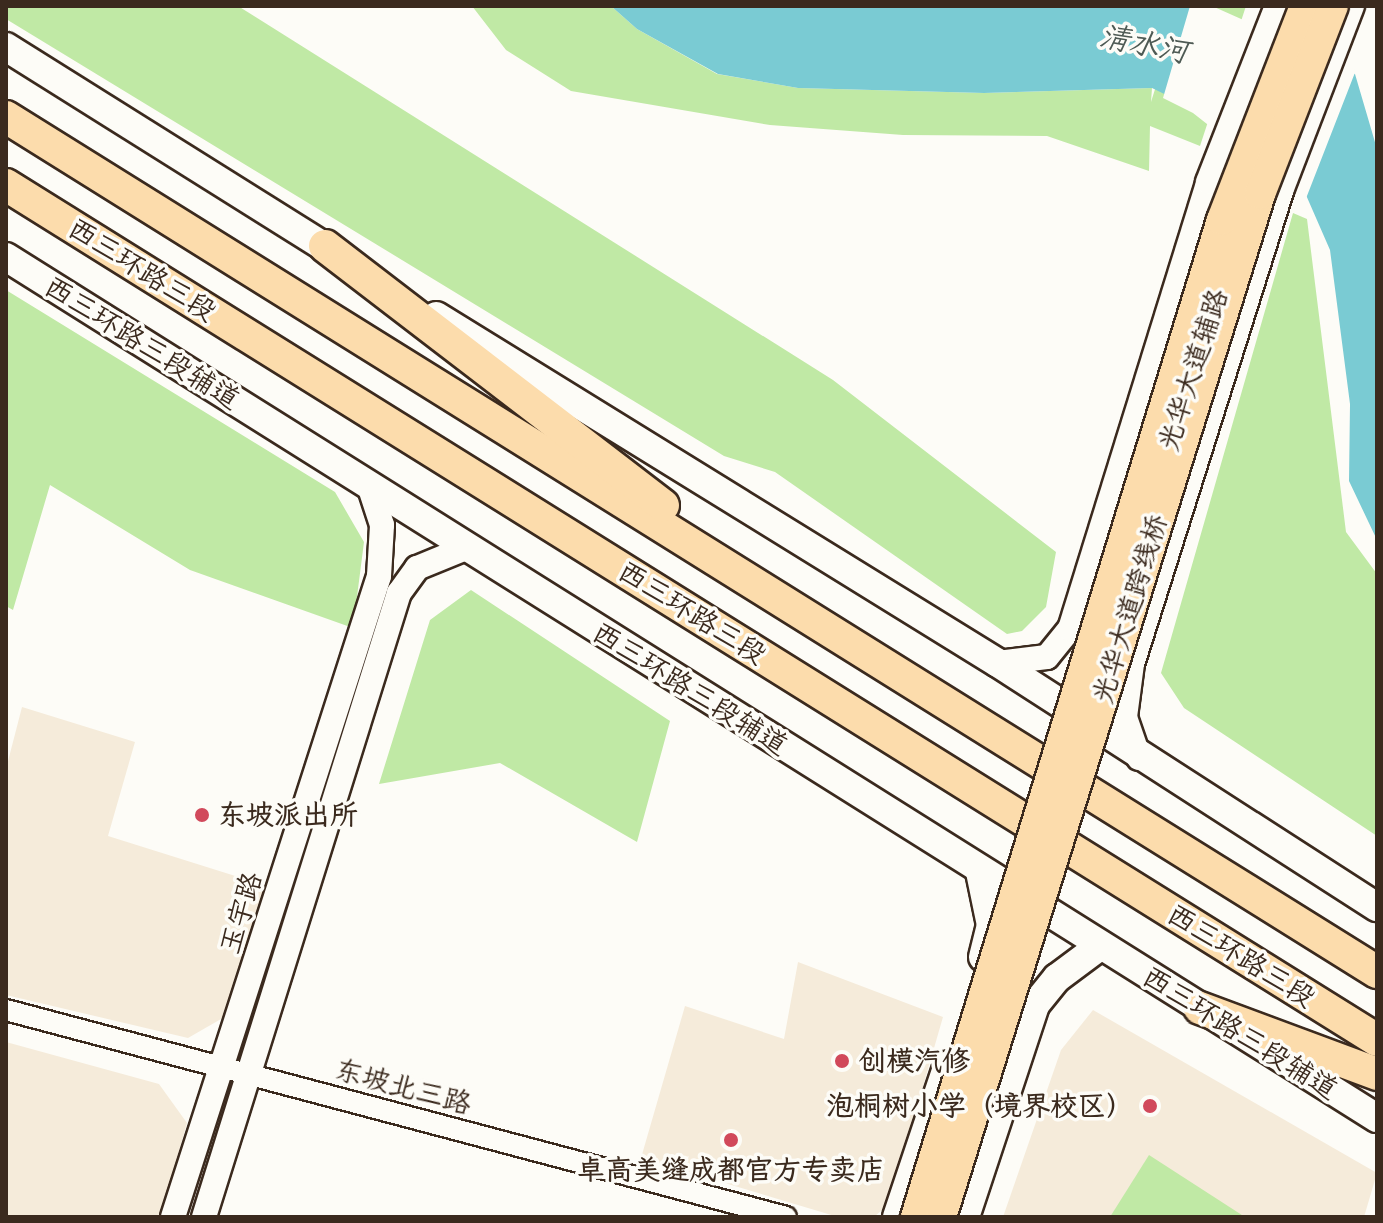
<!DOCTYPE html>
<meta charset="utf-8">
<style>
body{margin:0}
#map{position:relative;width:1383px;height:1223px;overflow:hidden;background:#fdfcf7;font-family:Caveat,"LXGW WenKai TC",sans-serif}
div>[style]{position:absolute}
.built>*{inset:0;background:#f5ebda}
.green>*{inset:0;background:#c0e9a5}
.water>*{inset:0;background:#7acbd3}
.pier>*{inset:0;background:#fdfcf7}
.roads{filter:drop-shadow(2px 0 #3b2a1e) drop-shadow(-2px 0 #3b2a1e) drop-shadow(0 2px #3b2a1e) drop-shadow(0 -2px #3b2a1e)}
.minor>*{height:20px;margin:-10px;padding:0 10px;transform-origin:10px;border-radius:10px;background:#fdfcf7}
.tertiary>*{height:24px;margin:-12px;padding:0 12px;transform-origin:12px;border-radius:12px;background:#fdfcf7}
.secondary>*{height:28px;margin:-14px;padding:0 14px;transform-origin:14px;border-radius:14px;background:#fdfcf7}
.trunk>*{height:32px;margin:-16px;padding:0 16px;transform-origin:16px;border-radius:16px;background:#fcdcac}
.bridges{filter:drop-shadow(2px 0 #3b2a1e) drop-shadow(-2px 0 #3b2a1e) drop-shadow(0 2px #3b2a1e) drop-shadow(0 -2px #3b2a1e)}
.primary-bridge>*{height:30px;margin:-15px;padding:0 15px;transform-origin:15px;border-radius:15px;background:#fcdcac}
.dots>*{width:22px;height:22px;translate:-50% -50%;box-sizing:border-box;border:4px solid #fdfcf7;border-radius:50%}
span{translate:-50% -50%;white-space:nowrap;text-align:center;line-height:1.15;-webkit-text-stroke:7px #fdfcf7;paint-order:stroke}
.street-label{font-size:28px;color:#3b2a1e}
.poi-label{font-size:28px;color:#3b2a1e;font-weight:700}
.left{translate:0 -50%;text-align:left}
.right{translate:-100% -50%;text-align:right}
.water-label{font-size:30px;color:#4e5a54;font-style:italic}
.frame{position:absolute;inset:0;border:8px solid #3b2a1e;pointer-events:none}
</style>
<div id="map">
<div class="built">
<div style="clip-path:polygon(22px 707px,135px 742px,108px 836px,270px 887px,228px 1015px,188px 1038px,6px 995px,6px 769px)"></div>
<div style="clip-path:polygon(798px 962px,943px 1017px,889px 1204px,874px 1217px,838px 1217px,641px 1158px,685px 1006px,784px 1039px)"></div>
<div style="clip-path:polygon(1093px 1010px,1377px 1173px,1364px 1217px,1003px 1217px,1061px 1050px)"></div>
<div style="clip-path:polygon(6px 1042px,159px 1084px,187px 1123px,160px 1217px,6px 1217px)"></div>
</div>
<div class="green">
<div style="clip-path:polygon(6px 6px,238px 6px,833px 380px,1056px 552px,1046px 607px,1022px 631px,1007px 634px,775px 472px,724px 456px,6px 19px)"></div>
<div style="clip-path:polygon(472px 6px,611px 6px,637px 29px,717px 74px,798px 88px,984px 93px,1152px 88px,1151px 102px,1181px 6px,1246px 6px,1200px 146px,1150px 126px,1149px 171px,1047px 136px,903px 135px,770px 125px,571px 91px,506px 50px)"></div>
<div style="clip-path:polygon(1293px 213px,1307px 219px,1346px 532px,1377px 574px,1377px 836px,1184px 708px,1161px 673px)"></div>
<div style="clip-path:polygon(6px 290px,335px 492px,364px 542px,353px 628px,190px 570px,50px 485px,13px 610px,6px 606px)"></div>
<div style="clip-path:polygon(471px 590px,670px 721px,637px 842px,500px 763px,379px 784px,430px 620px)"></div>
<div style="clip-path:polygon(1149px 1155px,1245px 1217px,1110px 1217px)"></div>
</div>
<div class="water">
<div style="clip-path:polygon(611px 6px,1203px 6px,1355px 74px,1377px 149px,1377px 540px,1349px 481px,1350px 404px,1330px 250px,1306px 195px,1195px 109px,1152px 88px,984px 93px,798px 88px,718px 74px,637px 29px)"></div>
</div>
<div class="pier">
<div style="clip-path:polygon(1190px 6px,1212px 6px,1356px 70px,1305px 201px,1193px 113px,1163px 98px)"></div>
</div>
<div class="roads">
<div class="minor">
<div style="left:6px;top:1010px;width:807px;rotate:14.86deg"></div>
</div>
<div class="tertiary">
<div style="left:998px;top:663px;width:49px;rotate:-7deg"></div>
<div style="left:1047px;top:657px;width:36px;rotate:-51deg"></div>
<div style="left:1070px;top:629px;width:468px;rotate:-72.8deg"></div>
<div style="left:1208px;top:182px;width:189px;rotate:-68.6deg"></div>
<div style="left:1139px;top:758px;width:43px;rotate:-108.9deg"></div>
<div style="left:1125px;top:717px;width:53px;rotate:-82.5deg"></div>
<div style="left:1132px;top:664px;width:496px;rotate:-72.5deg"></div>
<div style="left:1281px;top:191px;width:198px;rotate:-69deg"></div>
<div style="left:173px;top:1217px;width:673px;rotate:-72.18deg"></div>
<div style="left:379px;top:576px;width:51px;rotate:-86.6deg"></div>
<div style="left:382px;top:525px;width:40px;rotate:-108deg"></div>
<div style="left:204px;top:1217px;width:654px;rotate:-72.65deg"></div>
<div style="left:399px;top:593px;width:31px;rotate:-54deg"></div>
<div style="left:417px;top:568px;width:53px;rotate:-22.2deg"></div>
</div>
<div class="secondary">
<div style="left:6px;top:47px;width:398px;rotate:32.1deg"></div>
<div style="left:6px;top:257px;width:1619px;rotate:32.13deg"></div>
<div style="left:436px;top:316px;width:660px;rotate:31.69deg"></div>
<div style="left:998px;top:663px;width:451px;rotate:32.8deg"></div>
<div style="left:980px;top:872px;width:54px;rotate:78.3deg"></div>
<div style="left:991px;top:925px;width:33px;rotate:104deg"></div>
<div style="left:897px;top:1217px;width:160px;rotate:-71.5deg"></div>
<div style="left:965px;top:1217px;width:223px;rotate:-71.7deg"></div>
<div style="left:1035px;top:1005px;width:35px;rotate:-51deg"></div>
<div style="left:1057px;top:978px;width:54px;rotate:-36.7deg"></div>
</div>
<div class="trunk">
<div style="left:6px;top:117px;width:1616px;rotate:31.95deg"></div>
<div style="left:6px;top:185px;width:1616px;rotate:31.95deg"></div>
<div style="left:325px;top:246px;width:426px;rotate:37.5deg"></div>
<div style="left:1200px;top:1008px;width:189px;rotate:20.4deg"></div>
</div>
</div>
<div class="bridges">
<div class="primary-bridge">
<div style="left:916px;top:1217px;width:1043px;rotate:-72.94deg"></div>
<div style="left:1222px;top:220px;width:230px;rotate:-68.8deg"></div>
<div style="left:941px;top:1217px;width:1072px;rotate:-72.68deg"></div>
<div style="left:1260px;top:194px;width:202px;rotate:-68.8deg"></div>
</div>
</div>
<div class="dots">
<div style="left:202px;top:815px;background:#d1495b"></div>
<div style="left:842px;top:1061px;background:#d1495b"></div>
<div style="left:1150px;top:1106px;background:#d1495b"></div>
<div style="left:731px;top:1140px;background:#d1495b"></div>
</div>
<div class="street-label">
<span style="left:142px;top:270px;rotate:32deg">西三环路三段</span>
<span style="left:142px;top:343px;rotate:32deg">西三环路三段辅道</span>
<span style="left:1193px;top:370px;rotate:-72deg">光华大道辅路</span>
<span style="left:1130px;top:609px;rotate:-73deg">光华大道跨线桥</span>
<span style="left:692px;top:613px;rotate:32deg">西三环路三段</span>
<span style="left:690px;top:689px;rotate:32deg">西三环路三段辅道</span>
<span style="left:241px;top:913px;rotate:-73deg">玉宇路</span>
<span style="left:1241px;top:956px;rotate:32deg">西三环路三段</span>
<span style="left:1240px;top:1033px;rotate:32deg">西三环路三段辅道</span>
<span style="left:403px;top:1087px;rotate:15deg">东坡北三路</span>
</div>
<div class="poi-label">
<span class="left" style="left:218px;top:815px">东坡派出所</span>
<span class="left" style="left:858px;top:1061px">创模汽修</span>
<span class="right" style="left:1134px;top:1106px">泡桐树小学（境界校区）</span>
<span style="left:731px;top:1170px">卓高美缝成都官方专卖店</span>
</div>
<div class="water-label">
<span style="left:1144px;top:44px;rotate:11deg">清水河</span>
</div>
<div class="frame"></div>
</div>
